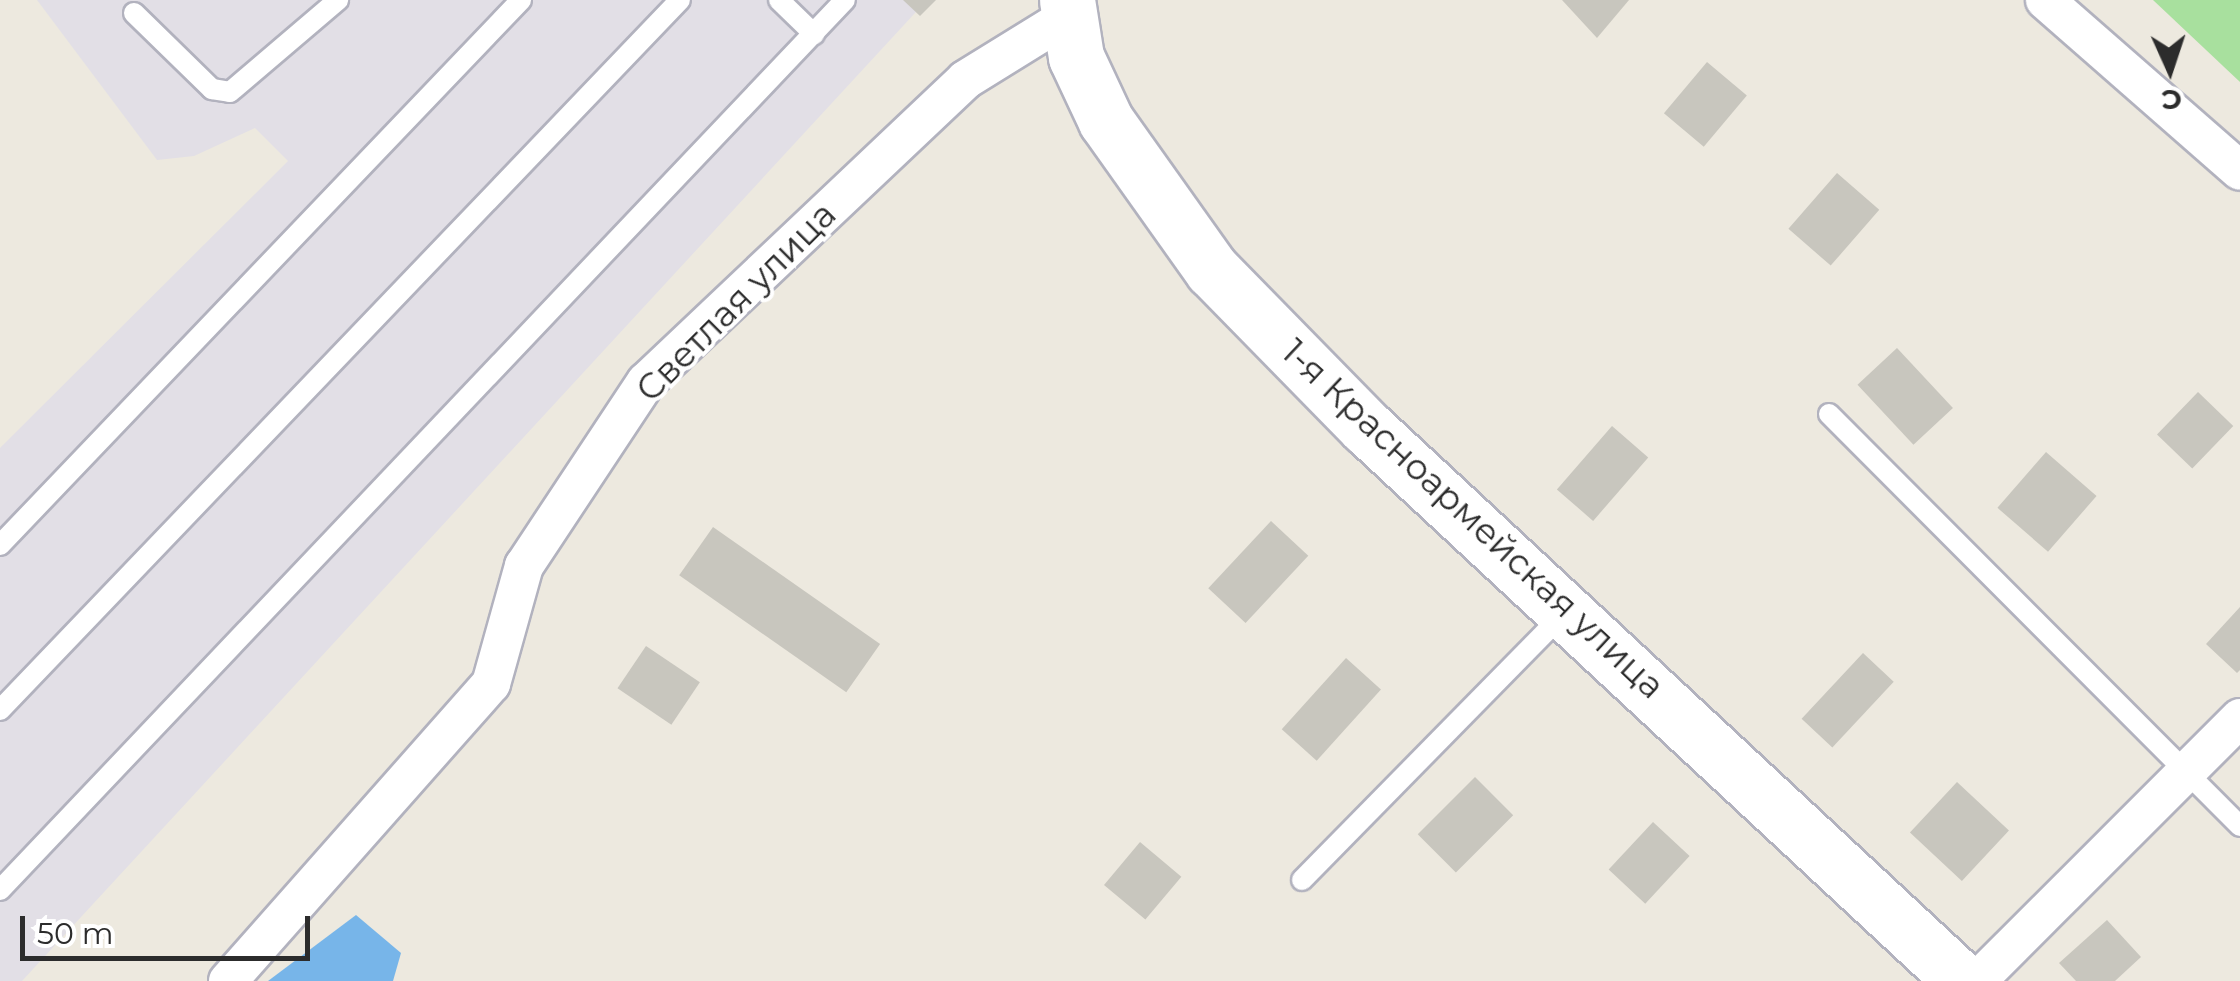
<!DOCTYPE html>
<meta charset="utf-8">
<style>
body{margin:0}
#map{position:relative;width:2240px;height:981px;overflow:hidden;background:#ede9df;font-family:Montserrat,sans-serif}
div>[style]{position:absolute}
.industrial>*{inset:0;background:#e2dfe6}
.green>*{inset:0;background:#a8e09e}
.water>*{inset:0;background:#77b5e9}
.building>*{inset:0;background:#c8c6be;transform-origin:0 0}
.roads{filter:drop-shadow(2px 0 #b2b2be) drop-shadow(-2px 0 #b2b2be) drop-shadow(0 2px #b2b2be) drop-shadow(0 -2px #b2b2be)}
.lane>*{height:20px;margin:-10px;padding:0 10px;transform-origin:10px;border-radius:10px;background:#fff}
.street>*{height:38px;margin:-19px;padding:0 19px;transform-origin:19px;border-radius:19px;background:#fff}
.secondary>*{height:55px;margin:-27.5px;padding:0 27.5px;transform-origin:27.5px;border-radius:27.5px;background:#fff}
span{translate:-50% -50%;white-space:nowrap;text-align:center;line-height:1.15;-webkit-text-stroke:8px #fff;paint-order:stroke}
.street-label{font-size:35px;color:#2c2c2c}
.north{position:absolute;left:2120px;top:20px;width:100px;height:100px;-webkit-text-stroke:8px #fff;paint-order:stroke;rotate:177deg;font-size:28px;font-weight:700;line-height:40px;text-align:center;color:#2c2c2c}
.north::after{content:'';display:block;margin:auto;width:35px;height:45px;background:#2c2c2c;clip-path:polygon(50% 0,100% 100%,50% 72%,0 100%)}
.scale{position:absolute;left:20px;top:916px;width:290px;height:45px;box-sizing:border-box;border:5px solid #2c2c2c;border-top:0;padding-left:12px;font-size:30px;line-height:35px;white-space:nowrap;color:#2c2c2c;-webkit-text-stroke:8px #fff;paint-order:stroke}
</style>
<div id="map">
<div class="industrial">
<div style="clip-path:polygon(37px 0,927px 0,22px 981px,0 981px,0 448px,288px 161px,255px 128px,194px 156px,157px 160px)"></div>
</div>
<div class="green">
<div style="clip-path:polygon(2153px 0,2240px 0,2240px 82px)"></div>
</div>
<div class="water">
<div style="clip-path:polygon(356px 915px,401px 953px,393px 981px,268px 981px)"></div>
</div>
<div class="building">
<div style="clip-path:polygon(903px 0,936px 0,920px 16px)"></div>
<div style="clip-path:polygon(1562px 0,1629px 0,1597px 38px)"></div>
<div style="left:1707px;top:62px;width:52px;height:67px;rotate:40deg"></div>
<div style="left:1837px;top:173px;width:56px;height:74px;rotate:41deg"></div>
<div style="left:1897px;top:348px;width:82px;height:54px;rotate:47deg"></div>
<div style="left:2198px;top:392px;width:49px;height:59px;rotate:44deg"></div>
<div style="left:1612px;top:426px;width:48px;height:84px;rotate:41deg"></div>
<div style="left:2046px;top:452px;width:67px;height:74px;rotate:41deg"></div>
<div style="left:1271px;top:521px;width:51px;height:92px;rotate:43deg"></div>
<div style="left:713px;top:527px;width:204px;height:59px;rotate:35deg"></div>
<div style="clip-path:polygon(2240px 607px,2240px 670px,2237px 673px,2206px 644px)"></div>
<div style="left:646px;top:646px;width:65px;height:51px;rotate:34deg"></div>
<div style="left:1863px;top:653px;width:42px;height:90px;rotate:43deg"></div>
<div style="left:1346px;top:658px;width:47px;height:96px;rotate:42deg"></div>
<div style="left:1475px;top:777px;width:54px;height:81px;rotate:45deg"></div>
<div style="left:1957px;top:782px;width:71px;height:69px;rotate:43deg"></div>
<div style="left:1653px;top:822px;width:50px;height:65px;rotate:43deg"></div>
<div style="left:1140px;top:842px;width:54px;height:56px;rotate:40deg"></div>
<div style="clip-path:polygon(2107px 920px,2141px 957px,2115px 981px,2076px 981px,2059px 963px)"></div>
</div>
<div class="roads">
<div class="lane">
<div style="left:779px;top:0;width:49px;rotate:44.2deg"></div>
<div style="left:134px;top:13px;width:109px;rotate:44.3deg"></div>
<div style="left:212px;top:89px;width:18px;rotate:9deg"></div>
<div style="left:230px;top:92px;width:142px;rotate:-40.4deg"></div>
<div style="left:1829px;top:414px;width:582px;rotate:45.07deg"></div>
<div style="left:0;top:545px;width:754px;rotate:-46.29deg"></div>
<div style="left:0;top:710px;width:983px;rotate:-46.24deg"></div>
<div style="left:1302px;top:880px;width:373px;rotate:-45.5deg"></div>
<div style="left:0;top:890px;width:1227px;rotate:-46.49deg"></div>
</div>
<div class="street">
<div style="left:2045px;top:0;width:259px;rotate:41.2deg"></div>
<div style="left:228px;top:981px;width:397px;rotate:-48.5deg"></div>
<div style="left:491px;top:684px;width:123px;rotate:-74.4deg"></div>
<div style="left:524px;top:566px;width:221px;rotate:-56.5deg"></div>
<div style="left:646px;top:382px;width:439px;rotate:-43.4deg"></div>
<div style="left:965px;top:80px;width:120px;rotate:-31.7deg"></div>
<div style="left:1977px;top:981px;width:372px;rotate:-45deg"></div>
</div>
<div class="secondary">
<div style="left:1067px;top:0;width:58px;rotate:81deg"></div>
<div style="left:1076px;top:57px;width:71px;rotate:64.9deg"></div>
<div style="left:1106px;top:121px;width:183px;rotate:54.6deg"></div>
<div style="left:1212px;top:270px;width:220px;rotate:45.6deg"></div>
<div style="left:1366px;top:427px;width:814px;rotate:42.91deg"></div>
</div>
</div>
<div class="street-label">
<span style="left:736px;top:302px;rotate:-45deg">Светлая улица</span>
<span style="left:1473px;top:519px;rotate:43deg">1-я Красноармейская улица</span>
</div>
<div class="north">С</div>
<div class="scale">50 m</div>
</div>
